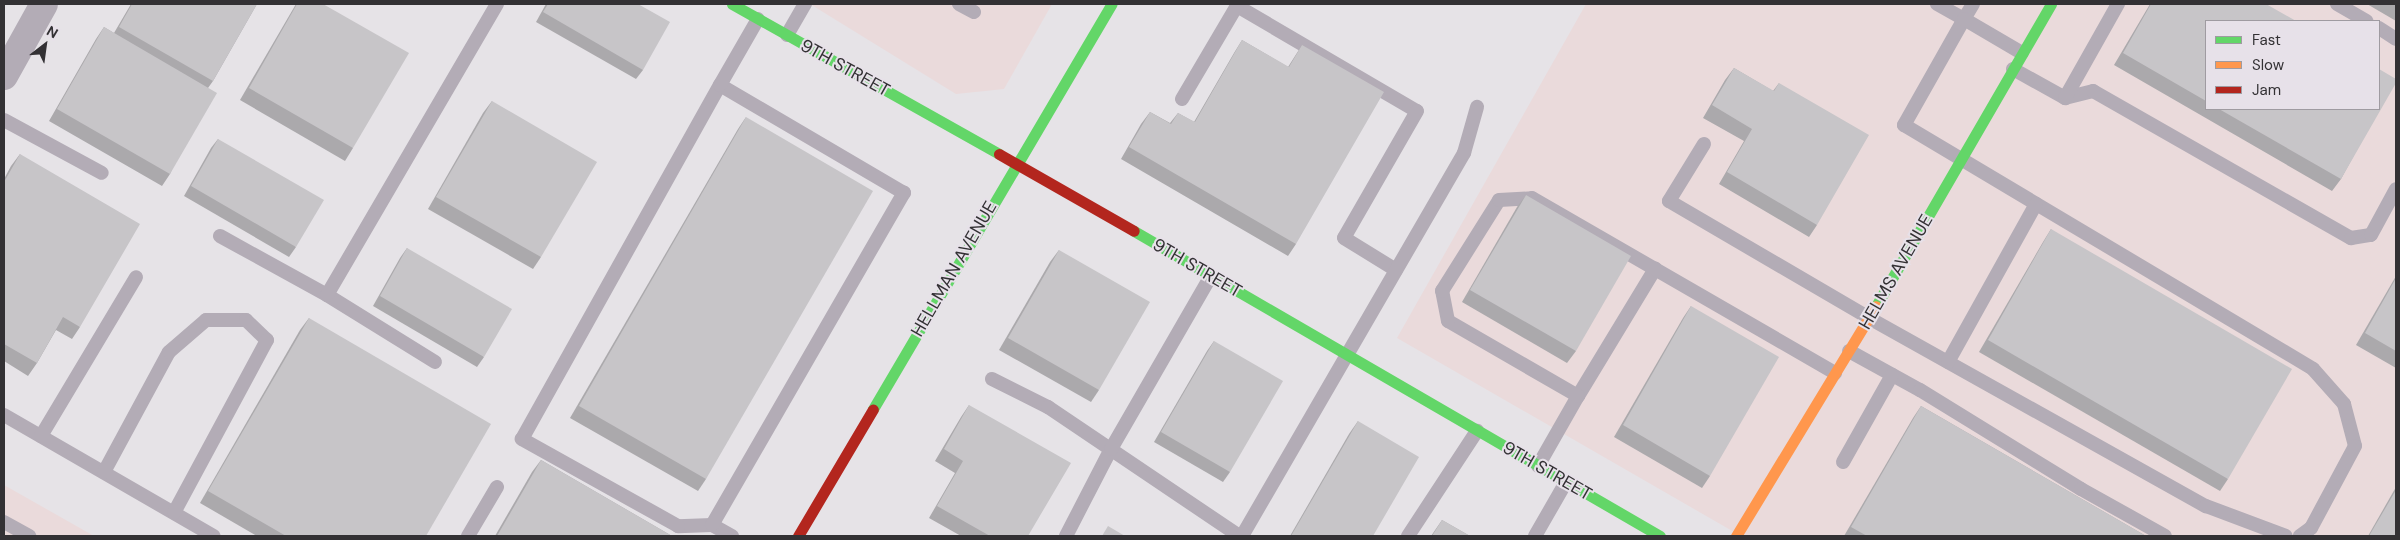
<!DOCTYPE html>
<html>
<head>
<meta charset="utf-8">
<style>
	body { margin:0 }
	#map { position:relative; width:2400px; height:540px; overflow:hidden; background:#e6e3e7; font-family:"DM Sans",sans-serif }
	div>[style] { position:absolute }
	[style*='--x'] { left:calc(var(--x)*1px); top:calc(var(--y)*1px); width:calc(var(--w)*1px); rotate:calc(var(--a)*1deg) }
	.commercial>* { inset:0; background:#eadadb }
	.lane>* { height:14px; margin:-7px; padding:0 7px; transform-origin:7px; border-radius:7px; background:#b3acb6 }
	.street>* { height:28px; margin:-14px; padding:0 14px; transform-origin:14px; border-radius:14px; background:#b3acb6 }
	.fast>* { height:11px; margin:-5.5px; padding:0 5.5px; transform-origin:5.5px; border-radius:5.5px; background:#63d668 }
	.slow>* { height:11px; margin:-5.5px; padding:0 5.5px; transform-origin:5.5px; border-radius:5.5px; background:#ff974d }
	.jam>* { height:11px; margin:-5.5px; padding:0 5.5px; transform-origin:5.5px; border-radius:5.5px; background:#b3261e }
	.wall>* { inset:0; background:#aba9ac }
	.building>* { inset:0; background:#c7c5c8 }
	span { translate:-50% -50%; white-space:nowrap; text-align:center; line-height:1.15; -webkit-text-stroke:4px #e7e1e9; paint-order:stroke }
	.street-label { font-size:18px; color:#333134 }
	.frame { position:absolute; inset:0; border:5px solid #333134; pointer-events:none }
	.legend { position:absolute; left:2205px; top:20px; width:175px; height:90px; box-sizing:border-box; background:#e7e1e9; border:1px solid #9f9ba1; margin:0; padding:6px 9px; list-style:none; font-size:15px; color:#333134 }
	.legend li { display:flex; align-items:center; gap:10px; height:25px }
	.legend b { width:25px; border:1px solid #9f9ba1 }
	.north { position:absolute; left:20px; top:20px; width:50px; height:50px; -webkit-text-stroke:4px #e7e1e9; paint-order:stroke; rotate:30deg; font-size:14px; font-weight:700; line-height:20px; text-align:center; color:#333134 }
	.north::after { content:''; display:block; margin:auto; width:18px; height:22px; background:#333134; clip-path:polygon(50% 0,100% 100%,50% 72%,0 100%) }
</style>
</head>
<body>
<div id="map">
	<div class="commercial">
		<div style="clip-path:polygon(810px 4px,1052px 4px,1004px 89px,956px 94px)"></div>
		<div style="clip-path:polygon(evenodd,1586px 4px,2396px 4px,2396px 536px,1741px 536px,1397px 338px,1586px 4px,2206px 21px,2379px 21px,2379px 109px,2206px 109px,2206px 21px)"></div>
		<div style="clip-path:polygon(4px 485px,94px 536px,4px 536px)"></div>
	</div>
	<div class="lane">
		<div style="--x:959;--y:4;--w:17;--a:28"></div>
		<div style="--x:1937;--y:4;--w:31;--a:29"></div>
		<div style="--x:1964;--y:19;--w:122;--a:119.5"></div>
		<div style="--x:1904;--y:125;--w:476;--a:30.8"></div>
		<div style="--x:2313;--y:369;--w:47;--a:48.5"></div>
		<div style="--x:2344;--y:404;--w:43;--a:75.3"></div>
		<div style="--x:2355;--y:446;--w:93;--a:118.2"></div>
		<div style="--x:2311;--y:528;--w:14;--a:144"></div>
		<div style="--x:1973;--y:4;--w:17;--a:121"></div>
		<div style="--x:1964;--y:19;--w:67;--a:30.4"></div>
		<div style="--x:2337;--y:4;--w:34;--a:30"></div>
		<div style="--x:1237;--y:6;--w:208;--a:30.3"></div>
		<div style="--x:1417;--y:111;--w:146;--a:119.9"></div>
		<div style="--x:1344;--y:238;--w:61;--a:31.6"></div>
		<div style="--x:2379;--y:28;--w:20;--a:33"></div>
		<div style="--x:787;--y:35;--w:36;--a:-60"></div>
		<div style="--x:2013;--y:69;--w:60;--a:29.1"></div>
		<div style="--x:2065;--y:98;--w:29;--a:-14"></div>
		<div style="--x:2093;--y:91;--w:297;--a:29.7"></div>
		<div style="--x:2351;--y:238;--w:20;--a:-9"></div>
		<div style="--x:2371;--y:235;--w:52;--a:-61.5"></div>
		<div style="--x:2065;--y:98;--w:108;--a:-60.6"></div>
		<div style="--x:1182;--y:99;--w:110;--a:-59.5"></div>
		<div style="--x:4;--y:120;--w:111;--a:28.4"></div>
		<div style="--x:1704;--y:144;--w:67;--a:121.6"></div>
		<div style="--x:1669;--y:201;--w:232;--a:30.3"></div>
		<div style="--x:1869;--y:318;--w:386;--a:29.2"></div>
		<div style="--x:2206;--y:506;--w:85;--a:20.6"></div>
		<div style="--x:220;--y:236;--w:122;--a:28.9"></div>
		<div style="--x:327;--y:295;--w:127;--a:31.8"></div>
		<div style="--x:327;--y:295;--w:337;--a:-59.7"></div>
		<div style="--x:1849;--y:351;--w:81;--a:28.8"></div>
		<div style="--x:1920;--y:390;--w:189;--a:31.6"></div>
		<div style="--x:2081;--y:489;--w:96;--a:29.2"></div>
		<div style="--x:1948;--y:362;--w:181;--a:-60.9"></div>
		<div style="--x:992;--y:379;--w:63;--a:26.6"></div>
		<div style="--x:1048;--y:407;--w:230;--a:34"></div>
		<div style="--x:1578;--y:396;--w:149;--a:-58.8"></div>
		<div style="--x:4;--y:415;--w:242;--a:30"></div>
		<div style="--x:41;--y:436;--w:185;--a:-59.1"></div>
		<div style="--x:1843;--y:462;--w:100;--a:-60.6"></div>
		<div style="--x:1538;--y:466;--w:81;--a:-60.3"></div>
		<div style="--x:1578;--y:396;--w:150;--a:-150"></div>
		<div style="--x:1448;--y:321;--w:31;--a:-101"></div>
		<div style="--x:1442;--y:291;--w:107;--a:-57.9"></div>
		<div style="--x:1499;--y:200;--w:33;--a:-3"></div>
		<div style="--x:1532;--y:198;--w:350;--a:30"></div>
		<div style="--x:104;--y:472;--w:136;--a:-61.6"></div>
		<div style="--x:169;--y:352;--w:49;--a:-40.9"></div>
		<div style="--x:206;--y:320;--w:40;--a:0"></div>
		<div style="--x:246;--y:320;--w:29;--a:44"></div>
		<div style="--x:267;--y:340;--w:196;--a:118.3"></div>
		<div style="--x:4;--y:522;--w:29;--a:29"></div>
		<div style="--x:712;--y:525;--w:34;--a:178"></div>
		<div style="--x:678;--y:526;--w:179;--a:-150.9"></div>
		<div style="--x:522;--y:439;--w:406;--a:-60.8"></div>
		<div style="--x:468;--y:536;--w:57;--a:-59.4"></div>
		<div style="--x:732;--y:536;--w:23;--a:-151"></div>
		<div style="--x:712;--y:525;--w:384;--a:-60"></div>
		<div style="--x:904;--y:193;--w:213;--a:-149.6"></div>
		<div style="--x:720;--y:85;--w:76;--a:-60.1"></div>
		<div style="--x:1066;--y:536;--w:98;--a:-62.7"></div>
		<div style="--x:1111;--y:449;--w:200;--a:-60"></div>
		<div style="--x:1242;--y:536;--w:443;--a:-59.9"></div>
		<div style="--x:1464;--y:153;--w:48;--a:-74.2"></div>
		<div style="--x:1408;--y:536;--w:126;--a:-56.7"></div>
		<div style="--x:1535;--y:536;--w:62;--a:-60.1"></div>
	</div>
	<div class="street">
		<div style="--x:4;--y:76;--w:82;--a:-60.9"></div>
	</div>
	<div class="fast">
		<div style="--x:732;--y:4;--w:306;--a:29.3"></div>
		<div style="--x:1134;--y:231;--w:608;--a:30.11"></div>
		<div style="--x:1876;--y:306;--w:349;--a:-59.9"></div>
		<div style="--x:873;--y:409;--w:470;--a:-59.5"></div>
	</div>
	<div class="slow">
		<div style="--x:1736;--y:536;--w:269;--a:-58.7"></div>
	</div>
	<div class="jam">
		<div style="--x:999;--y:154;--w:155;--a:29.7"></div>
		<div style="--x:798;--y:536;--w:147;--a:-59.4"></div>
	</div>
	<div class="wall">
		<div style="clip-path:polygon(131px 4px,257px 4px,213px 81px,208px 88px,170px 174px,162px 186px,49px 121px,96px 39px,104px 27px,114px 33px)"></div>
		<div style="clip-path:polygon(296px 4px,323px 4px,353px 148px,345px 161px,240px 100px)"></div>
		<div style="clip-path:polygon(546px 4px,638px 4px,643px 70px,636px 79px,536px 22px)"></div>
		<div style="clip-path:polygon(2150px 4px,2266px 4px,2206px 21px,2206px 109px,2379px 109px,2341px 179px,2332px 191px,2114px 65px)"></div>
		<div style="clip-path:polygon(2367px 4px,2396px 4px,2396px 21px)"></div>
		<div style="clip-path:polygon(1242px 40px,1288px 67px,1302px 45px,1296px 244px,1288px 256px,1121px 159px,1141px 124px,1150px 112px,1170px 123px,1178px 113px,1194px 122px,1234px 53px)"></div>
		<div style="clip-path:polygon(1734px 68px,1773px 91px,1779px 83px,1817px 225px,1809px 237px,1719px 184px,1744px 141px,1703px 118px,1725px 80px)"></div>
		<div style="clip-path:polygon(492px 101px,541px 257px,533px 269px,428px 209px,483px 113px)"></div>
		<div style="clip-path:polygon(746px 117px,706px 479px,698px 491px,570px 418px,738px 129px)"></div>
		<div style="clip-path:polygon(218px 139px,296px 247px,289px 257px,184px 196px,211px 148px)"></div>
		<div style="clip-path:polygon(20px 154px,80px 327px,72px 339px,56px 330px,37px 363px,28px 376px,4px 361px,4px 179px,11px 166px)"></div>
		<div style="clip-path:polygon(1526px 195px,1576px 351px,1567px 363px,1462px 302px,1517px 207px)"></div>
		<div style="clip-path:polygon(2051px 229px,2228px 479px,2220px 491px,1979px 352px,2043px 242px)"></div>
		<div style="clip-path:polygon(407px 248px,484px 357px,477px 367px,373px 306px,400px 258px)"></div>
		<div style="clip-path:polygon(1059px 250px,1099px 390px,1091px 402px,999px 350px,1050px 262px)"></div>
		<div style="clip-path:polygon(2396px 276px,2396px 368px,2356px 345px)"></div>
		<div style="clip-path:polygon(1691px 306px,1710px 476px,1702px 488px,1614px 437px,1683px 318px)"></div>
		<div style="clip-path:polygon(309px 318px,426px 536px,257px 536px,200px 503px,300px 330px)"></div>
		<div style="clip-path:polygon(1214px 341px,1230px 472px,1223px 482px,1154px 442px,1207px 351px)"></div>
		<div style="clip-path:polygon(969px 405px,1028px 536px,961px 536px,929px 518px,955px 473px,935px 461px,961px 417px)"></div>
		<div style="clip-path:polygon(1921px 406px,2146px 536px,1844px 536px,1913px 418px)"></div>
		<div style="clip-path:polygon(1358px 421px,1373px 536px,1290px 536px,1349px 434px)"></div>
		<div style="clip-path:polygon(541px 460px,672px 536px,495px 536px,532px 472px)"></div>
		<div style="clip-path:polygon(2396px 487px,2396px 536px,2368px 536px)"></div>
		<div style="clip-path:polygon(1442px 520px,1470px 536px,1431px 536px)"></div>
	</div>
	<div class="building">
		<div style="clip-path:polygon(132px 4px,257px 4px,213px 81px,119px 27px)"></div>
		<div style="clip-path:polygon(297px 4px,323px 4px,409px 53px,353px 148px,249px 88px)"></div>
		<div style="clip-path:polygon(548px 4px,638px 4px,670px 22px,643px 70px,543px 12px)"></div>
		<div style="clip-path:polygon(2151px 4px,2266px 4px,2296px 21px,2206px 21px,2206px 101px,2123px 53px)"></div>
		<div style="clip-path:polygon(104px 27px,217px 93px,170px 174px,57px 109px)"></div>
		<div style="clip-path:polygon(1242px 40px,1289px 67px,1302px 45px,1384px 92px,1296px 244px,1129px 147px,1150px 112px,1171px 124px,1178px 113px,1195px 122px)"></div>
		<div style="clip-path:polygon(1734px 68px,1774px 91px,1779px 83px,1869px 135px,1817px 225px,1727px 172px,1752px 129px,1712px 105px)"></div>
		<div style="clip-path:polygon(2379px 69px,2396px 79px,2396px 83px,2341px 179px,2219px 109px,2379px 109px)"></div>
		<div style="clip-path:polygon(492px 101px,597px 162px,541px 257px,436px 197px)"></div>
		<div style="clip-path:polygon(746px 117px,873px 191px,706px 479px,579px 406px)"></div>
		<div style="clip-path:polygon(218px 139px,324px 200px,296px 247px,191px 186px)"></div>
		<div style="clip-path:polygon(20px 154px,140px 224px,80px 327px,63px 317px,37px 363px,4px 344px,4px 182px)"></div>
		<div style="clip-path:polygon(1526px 195px,1631px 256px,1576px 351px,1470px 290px)"></div>
		<div style="clip-path:polygon(2051px 229px,2292px 369px,2228px 479px,1988px 340px)"></div>
		<div style="clip-path:polygon(407px 248px,512px 309px,484px 357px,380px 296px)"></div>
		<div style="clip-path:polygon(1059px 250px,1150px 302px,1099px 390px,1008px 338px)"></div>
		<div style="clip-path:polygon(2396px 278px,2396px 351px,2365px 333px)"></div>
		<div style="clip-path:polygon(1691px 306px,1779px 357px,1710px 476px,1623px 425px)"></div>
		<div style="clip-path:polygon(309px 318px,491px 424px,426px 536px,286px 536px,208px 491px)"></div>
		<div style="clip-path:polygon(1214px 341px,1283px 381px,1230px 472px,1161px 432px)"></div>
		<div style="clip-path:polygon(969px 405px,1071px 463px,1028px 536px,990px 536px,937px 506px,963px 461px,944px 449px)"></div>
		<div style="clip-path:polygon(1921px 406px,2146px 536px,1867px 536px,1851px 527px)"></div>
		<div style="clip-path:polygon(1358px 421px,1419px 457px,1373px 536px,1291px 536px)"></div>
		<div style="clip-path:polygon(541px 460px,672px 536px,497px 536px)"></div>
		<div style="clip-path:polygon(2396px 490px,2396px 536px,2369px 536px)"></div>
		<div style="clip-path:polygon(1442px 520px,1470px 536px,1432px 536px)"></div>
		<div style="clip-path:polygon(1108px 526px,1125px 536px,1102px 536px)"></div>
	</div>
	<div class="street-label">
		<span style="left:845px;top:68px;rotate:29deg">9TH STREET</span>
		<span style="left:1197px;top:268px;rotate:30deg">9TH STREET</span>
		<span style="left:954px;top:269px;rotate:-60deg">HELLMAN AVENUE</span>
		<span style="left:1896px;top:272px;rotate:-60deg">HELMS AVENUE</span>
		<span style="left:1547px;top:471px;rotate:30deg">9TH STREET</span>
	</div>
	<div class="frame"></div>
	<ul class="legend">
	<li><b style="height:6px;background:#63d668"></b>Fast</li>
	<li><b style="height:6px;background:#ff974d"></b>Slow</li>
	<li><b style="height:6px;background:#b3261e"></b>Jam</li>
	</ul>
	<div class="north">N</div>
</div>
</body>
</html>
